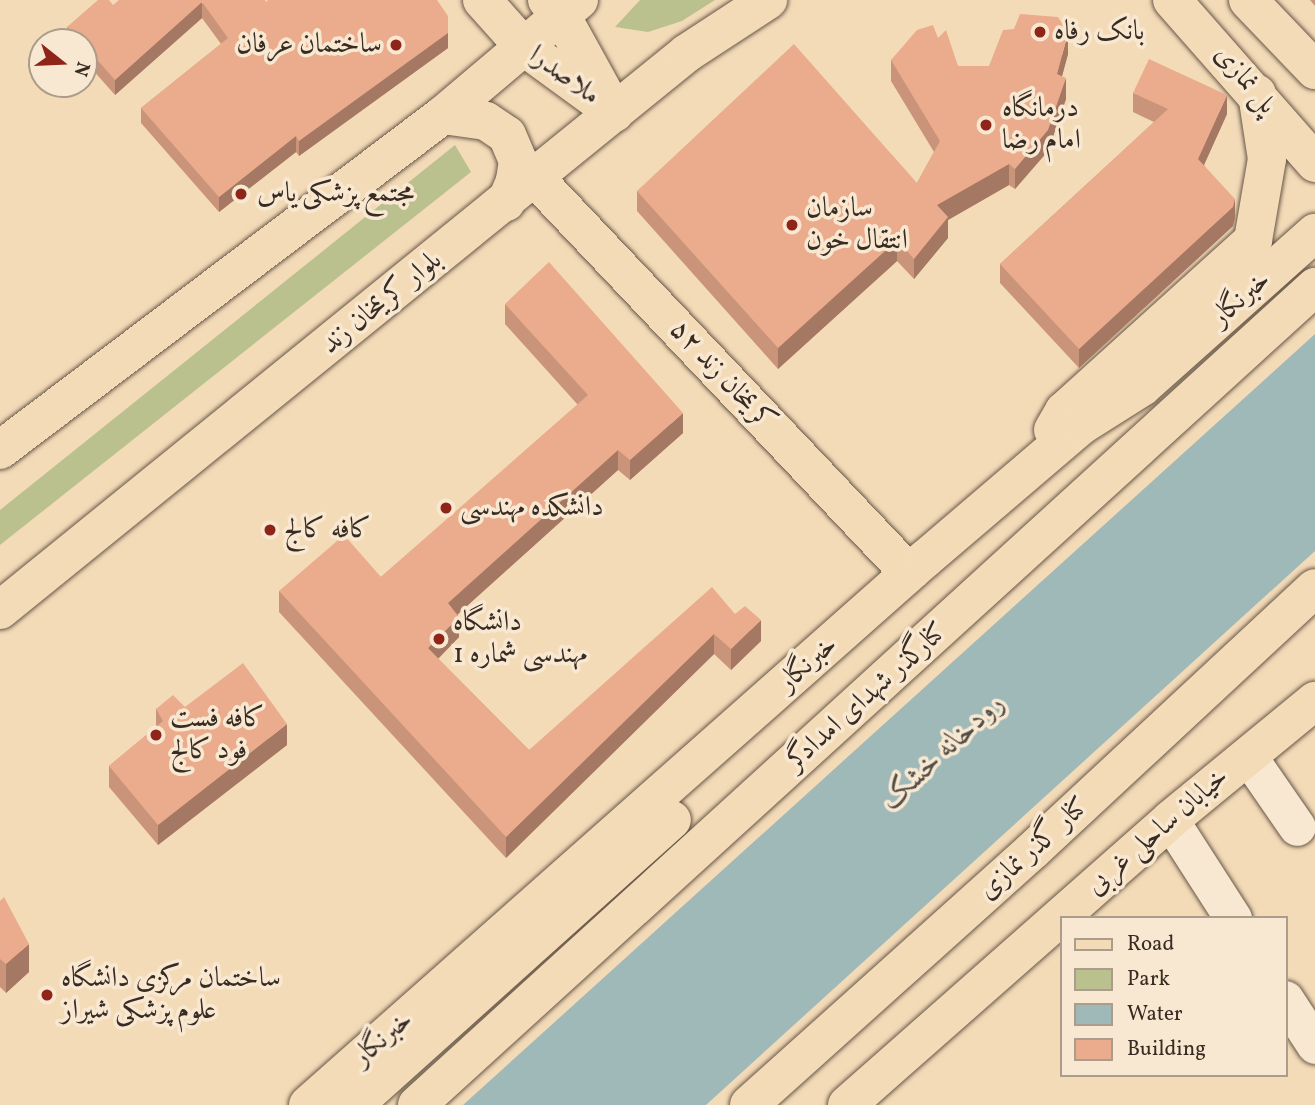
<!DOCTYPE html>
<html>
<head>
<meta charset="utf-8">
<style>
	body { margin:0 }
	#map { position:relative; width:1315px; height:1105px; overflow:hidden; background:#f4dbb8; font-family:Vollkorn,Amiri,serif }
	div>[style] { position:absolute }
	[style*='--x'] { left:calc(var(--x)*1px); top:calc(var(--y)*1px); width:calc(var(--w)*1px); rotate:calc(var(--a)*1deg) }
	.green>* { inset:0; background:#bbc08f }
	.water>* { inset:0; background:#9fb9b9 }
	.roads { filter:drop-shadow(0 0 2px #675748) drop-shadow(0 0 2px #675748) }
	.minor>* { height:37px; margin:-18.5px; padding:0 18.5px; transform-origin:18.5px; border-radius:18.5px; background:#f8e8d1 }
	.major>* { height:38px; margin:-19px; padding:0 19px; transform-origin:19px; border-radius:19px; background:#f4dbb8 }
	.wall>* { inset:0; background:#c99479 }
	.shaded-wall>* { inset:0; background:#a47863 }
	.building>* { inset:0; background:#eaac8d }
	.dots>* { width:19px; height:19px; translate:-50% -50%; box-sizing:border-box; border:4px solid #f8e8d1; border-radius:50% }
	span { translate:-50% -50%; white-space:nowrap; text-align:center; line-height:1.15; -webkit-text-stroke:7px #f8e8d1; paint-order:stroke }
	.poi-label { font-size:28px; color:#382b22 }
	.left { translate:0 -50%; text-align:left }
	.right { translate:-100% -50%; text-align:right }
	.street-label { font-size:28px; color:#382b22 }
	.water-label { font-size:30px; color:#524e48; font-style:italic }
	.legend { position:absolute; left:1060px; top:916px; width:228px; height:161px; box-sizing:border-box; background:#f8e8d1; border:2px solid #ab9c8b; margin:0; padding:9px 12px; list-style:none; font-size:21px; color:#382b22 }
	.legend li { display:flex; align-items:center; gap:14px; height:35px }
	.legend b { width:35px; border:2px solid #ab9c8b }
	.north { position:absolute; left:28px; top:28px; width:70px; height:70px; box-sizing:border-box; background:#f8e8d1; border:2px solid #ab9c8b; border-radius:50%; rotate:108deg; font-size:19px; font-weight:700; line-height:28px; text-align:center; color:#382b22 }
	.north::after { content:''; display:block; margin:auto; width:24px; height:32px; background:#8f2418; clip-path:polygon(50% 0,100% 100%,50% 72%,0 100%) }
</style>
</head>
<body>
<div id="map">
	<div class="green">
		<div style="clip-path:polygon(640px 0,715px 0,682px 21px,648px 32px,615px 27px)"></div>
		<div style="clip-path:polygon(455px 145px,471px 172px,0 545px,0 510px)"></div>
	</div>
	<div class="water">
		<div style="clip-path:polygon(1315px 334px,1315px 551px,706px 1105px,463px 1105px)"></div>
	</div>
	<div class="roads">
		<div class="minor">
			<div style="--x:1248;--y:756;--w:86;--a:55.4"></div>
			<div style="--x:1170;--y:820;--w:117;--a:57.3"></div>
			<div style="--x:1285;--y:999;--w:55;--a:56.9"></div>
		</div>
		<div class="major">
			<div style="--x:482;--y:0;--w:63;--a:48.2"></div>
			<div style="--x:524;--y:47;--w:112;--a:36"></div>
			<div style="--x:547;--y:0;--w:23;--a:49"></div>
			<div style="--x:562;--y:17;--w:97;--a:61.1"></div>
			<div style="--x:1172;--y:0;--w:217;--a:48.7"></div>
			<div style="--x:1248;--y:0;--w:97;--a:46.3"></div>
			<div style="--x:443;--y:115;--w:43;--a:7.9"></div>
			<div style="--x:486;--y:121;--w:25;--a:34"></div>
			<div style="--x:507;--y:135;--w:28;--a:67"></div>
			<div style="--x:518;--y:161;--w:20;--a:99"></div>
			<div style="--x:515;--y:181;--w:23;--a:113"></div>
			<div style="--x:535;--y:178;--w:544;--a:46.56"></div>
			<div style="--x:1053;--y:430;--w:22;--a:-60"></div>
			<div style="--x:1064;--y:411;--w:255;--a:-42.1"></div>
			<div style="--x:1253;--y:240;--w:82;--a:-80.2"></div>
			<div style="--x:1267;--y:159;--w:66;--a:-98.7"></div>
			<div style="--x:0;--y:450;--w:555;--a:-37.1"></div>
			<div style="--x:443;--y:115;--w:178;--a:-40.2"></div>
			<div style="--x:0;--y:610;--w:884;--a:-39.03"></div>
			<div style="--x:687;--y:53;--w:97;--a:-33.2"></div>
			<div style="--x:308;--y:1105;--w:824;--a:-41.51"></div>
			<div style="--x:925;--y:559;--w:206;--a:-40.5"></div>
			<div style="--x:1082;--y:425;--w:71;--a:-32.3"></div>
			<div style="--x:1142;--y:387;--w:232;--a:-41.7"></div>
			<div style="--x:354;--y:1105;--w:427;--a:-41.9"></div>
			<div style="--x:417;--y:1105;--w:1215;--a:-42.33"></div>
			<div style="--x:749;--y:1105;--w:380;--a:-41.9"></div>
			<div style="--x:1032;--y:851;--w:386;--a:-42.9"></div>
			<div style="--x:847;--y:1105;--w:431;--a:-41.4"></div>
			<div style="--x:1170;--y:820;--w:188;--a:-39.4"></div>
		</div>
	</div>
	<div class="wall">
		<div style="clip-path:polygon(1310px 0,1315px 0,1315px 6px)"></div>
		<div style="clip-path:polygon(266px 2px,448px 48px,299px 156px,296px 152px,219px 212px,141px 123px,141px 108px,221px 44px,202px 18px,115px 95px,84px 60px,84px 42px,67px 42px,67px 27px,113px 5px)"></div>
		<div style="clip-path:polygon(938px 38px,958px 66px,989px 66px,1068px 54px,1062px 76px,1066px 99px,1048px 151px,1015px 189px,1009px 185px,948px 220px,948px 238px,914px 279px,897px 261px,778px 369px,637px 211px,637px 191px,917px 183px,934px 152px,891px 81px,891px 60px)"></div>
		<div style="clip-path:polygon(1133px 93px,1227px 114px,1204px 165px,1235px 218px,1233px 226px,1079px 368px,1000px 283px,1000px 264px,1154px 122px,1133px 112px)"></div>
		<div style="clip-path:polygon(505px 304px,683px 433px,630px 480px,618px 470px,458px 614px,459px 637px,438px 659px,529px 750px,735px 614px,761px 641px,731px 670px,714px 654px,506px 858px,279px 612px,279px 591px,381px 577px,578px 405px,505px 324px)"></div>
		<div style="clip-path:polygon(185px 707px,287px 745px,158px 845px,109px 787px,109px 766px,156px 727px,156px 709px)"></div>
		<div style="clip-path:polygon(0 901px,29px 972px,6px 993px,0 987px)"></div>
	</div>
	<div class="shaded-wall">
		<div style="clip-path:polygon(202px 2px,202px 18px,115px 95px,115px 80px)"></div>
		<div style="clip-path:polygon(448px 16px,448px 48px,299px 156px,299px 141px)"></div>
		<div style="clip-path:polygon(1068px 33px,1068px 54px,1057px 95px,1057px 74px)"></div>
		<div style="clip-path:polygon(1066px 78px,1066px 99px,1048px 151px,1015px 189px,1015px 169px)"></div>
		<div style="clip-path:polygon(1227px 95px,1227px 114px,1198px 178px,1198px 159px)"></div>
		<div style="clip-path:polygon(296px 136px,296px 152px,219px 212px,219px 197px)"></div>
		<div style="clip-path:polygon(1009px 164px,1009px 185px,948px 220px,948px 238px,914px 279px,914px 259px,937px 205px)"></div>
		<div style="clip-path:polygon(1235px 199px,1235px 218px,1233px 226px,1079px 368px,1079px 349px)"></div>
		<div style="clip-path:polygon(897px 240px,897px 261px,778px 369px,778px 348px)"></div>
		<div style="clip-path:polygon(683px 413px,683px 433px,630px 480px,630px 460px)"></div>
		<div style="clip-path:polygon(618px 450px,618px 470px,448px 623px,448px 603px)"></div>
		<div style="clip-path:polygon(459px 617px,459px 637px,428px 669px,428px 648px)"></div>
		<div style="clip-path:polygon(761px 620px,761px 641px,731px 670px,731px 649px)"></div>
		<div style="clip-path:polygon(714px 634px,714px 654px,506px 858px,506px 837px)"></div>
		<div style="clip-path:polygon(287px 724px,287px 745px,158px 845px,158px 825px)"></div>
		<div style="clip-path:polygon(29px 944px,29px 972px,6px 993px,6px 964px)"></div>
	</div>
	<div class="building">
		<div style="clip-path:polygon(98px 0,109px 0,113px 5px,119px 0,265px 0,266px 2px,268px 0,437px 0,448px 16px,448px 33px,299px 141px,296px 136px,219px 197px,141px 108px,228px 38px,202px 2px,115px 80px,84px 45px,84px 42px,81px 42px,67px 27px)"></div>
		<div style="clip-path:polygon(1020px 14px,1058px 17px,1068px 33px,1057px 74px,1066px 78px,1048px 130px,1015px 169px,1009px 164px,937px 205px,948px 217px,914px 259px,897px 240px,778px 348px,637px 191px,794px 44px,917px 183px,940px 141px,891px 60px,917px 30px,933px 25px,938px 38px,946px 30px,958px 66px,989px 66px,1003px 30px,1014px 29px)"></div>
		<div style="clip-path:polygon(1149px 59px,1227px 95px,1198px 159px,1235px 199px,1233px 207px,1079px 349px,1000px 264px,1168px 109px,1133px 93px)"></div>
		<div style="clip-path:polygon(549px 262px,683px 413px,630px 460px,618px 450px,448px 603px,459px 617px,428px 648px,529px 750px,712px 587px,735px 614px,745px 606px,761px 620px,731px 649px,714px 634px,506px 837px,279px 591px,344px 535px,381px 577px,588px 395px,505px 304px)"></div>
		<div style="clip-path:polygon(243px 663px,287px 724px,158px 825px,109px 766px,163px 721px,156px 709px,173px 695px,185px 707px)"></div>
		<div style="clip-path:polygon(4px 897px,29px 944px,6px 964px,0 959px,0 901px)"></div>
	</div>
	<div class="dots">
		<div style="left:1040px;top:32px;background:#8f2418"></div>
		<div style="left:396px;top:45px;background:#8f2418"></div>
		<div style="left:986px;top:125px;background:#8f2418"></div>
		<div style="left:241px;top:194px;background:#8f2418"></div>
		<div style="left:792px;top:225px;background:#8f2418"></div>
		<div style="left:446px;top:508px;background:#8f2418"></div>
		<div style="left:270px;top:530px;background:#8f2418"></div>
		<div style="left:439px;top:639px;background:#8f2418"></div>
		<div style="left:156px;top:735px;background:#8f2418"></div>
		<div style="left:47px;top:995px;background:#8f2418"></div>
	</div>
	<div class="poi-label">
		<span class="left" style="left:1054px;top:32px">بانک رفاه</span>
		<span class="right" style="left:382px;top:45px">ساختمان عرفان</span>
		<span class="left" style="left:1002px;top:125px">درمانگاه<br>امام رضا</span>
		<span class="left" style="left:257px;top:194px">مجتمع پزشکی یاس</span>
		<span class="left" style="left:806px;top:225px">سازمان<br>انتقال خون</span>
		<span class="left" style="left:460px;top:508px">دانشکده مهندسی</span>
		<span class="left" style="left:284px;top:530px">کافه کالج</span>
		<span class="left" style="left:453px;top:639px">دانشگاه<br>مهندسی شماره 1</span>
		<span class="left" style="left:170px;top:735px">کافه فست<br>فود کالج</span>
		<span class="left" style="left:61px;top:995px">ساختمان مرکزی دانشگاه<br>علوم پزشکی شیراز</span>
	</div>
	<div class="street-label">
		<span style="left:564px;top:76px;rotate:36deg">ملاصدرا</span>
		<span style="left:1245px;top:80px;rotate:50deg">پل نمازی</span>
		<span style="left:1241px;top:299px;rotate:-42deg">خبرنگار</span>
		<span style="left:382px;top:303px;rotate:-39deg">بلوار کریمخان زند</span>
		<span style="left:722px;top:376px;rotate:47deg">کریمخان زند ۵۲</span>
		<span style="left:808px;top:664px;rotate:-42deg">خبرنگار</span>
		<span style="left:867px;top:697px;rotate:-42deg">کنارگذر شهدای امدادگر</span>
		<span style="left:1158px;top:832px;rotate:-41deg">خیابان ساحلی غربی</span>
		<span style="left:1034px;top:849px;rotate:-42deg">کنار گذر نمازی</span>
		<span style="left:383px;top:1039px;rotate:-41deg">خبرنگار</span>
	</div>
	<div class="water-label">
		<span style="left:943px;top:752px;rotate:-43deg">رودخانه خشک</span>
	</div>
	<ul class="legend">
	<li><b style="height:9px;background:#f4dbb8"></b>Road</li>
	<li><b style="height:19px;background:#bbc08f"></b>Park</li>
	<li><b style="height:19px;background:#9fb9b9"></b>Water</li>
	<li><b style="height:19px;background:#eaac8d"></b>Building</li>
	</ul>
	<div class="north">N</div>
</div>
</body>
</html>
